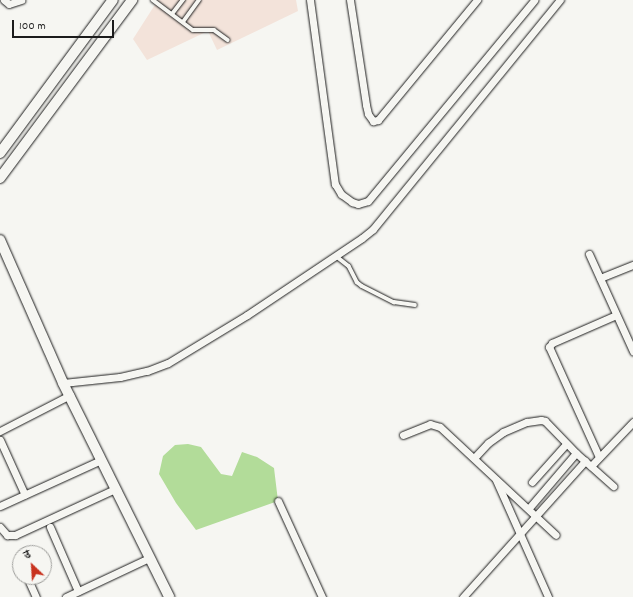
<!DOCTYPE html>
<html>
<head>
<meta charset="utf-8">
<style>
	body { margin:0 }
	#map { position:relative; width:633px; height:597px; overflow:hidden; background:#f6f6f2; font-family:Dekko,"Playpen Sans Deva",sans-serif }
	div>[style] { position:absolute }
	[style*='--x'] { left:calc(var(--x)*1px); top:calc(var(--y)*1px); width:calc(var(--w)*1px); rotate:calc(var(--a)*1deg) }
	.built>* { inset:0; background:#f3e3da }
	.green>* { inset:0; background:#b2dc99 }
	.roads { filter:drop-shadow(0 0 1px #1c1c1c) drop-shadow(0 0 1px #1c1c1c) }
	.lane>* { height:3.5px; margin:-1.75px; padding:0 1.75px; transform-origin:1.75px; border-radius:1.75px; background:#f6f6f2 }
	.street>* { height:7px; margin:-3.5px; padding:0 3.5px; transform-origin:3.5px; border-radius:3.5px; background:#f6f6f2 }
	.secondary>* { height:10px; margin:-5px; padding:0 5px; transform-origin:5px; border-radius:5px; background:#f6f6f2 }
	span { translate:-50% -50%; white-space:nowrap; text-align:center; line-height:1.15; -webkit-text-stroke:3px #f6f6f2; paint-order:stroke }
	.north { position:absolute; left:12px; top:545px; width:40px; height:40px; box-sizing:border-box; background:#f6f6f2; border:1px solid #9f9f9c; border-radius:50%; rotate:335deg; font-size:11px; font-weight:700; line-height:16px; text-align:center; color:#1c1c1c }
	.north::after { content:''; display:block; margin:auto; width:14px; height:18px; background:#c8321e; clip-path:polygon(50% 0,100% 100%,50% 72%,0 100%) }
	.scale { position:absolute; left:12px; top:20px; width:102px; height:18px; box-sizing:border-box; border:2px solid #1c1c1c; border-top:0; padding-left:5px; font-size:12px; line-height:14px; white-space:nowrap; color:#1c1c1c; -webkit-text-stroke:3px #f6f6f2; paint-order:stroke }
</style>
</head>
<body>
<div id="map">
	<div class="built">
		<div style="clip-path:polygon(158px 0,296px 0,298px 11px,217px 50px,208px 31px,147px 60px,133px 39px)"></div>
	</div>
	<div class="green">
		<div style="clip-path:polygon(188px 444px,201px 447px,221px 474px,232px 476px,242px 452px,257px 457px,274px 468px,278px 501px,196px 530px,176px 503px,159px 474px,163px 456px,175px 445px)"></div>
	</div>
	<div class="roads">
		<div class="lane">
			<div style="--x:153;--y:0;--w:50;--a:36.9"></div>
			<div style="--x:193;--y:30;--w:21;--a:0"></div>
			<div style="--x:214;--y:30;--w:17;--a:36"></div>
			<div style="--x:172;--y:14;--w:18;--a:-52"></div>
			<div style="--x:183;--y:22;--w:27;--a:-54"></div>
			<div style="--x:336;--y:256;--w:16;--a:38"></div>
			<div style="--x:349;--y:266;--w:18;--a:63"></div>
			<div style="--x:357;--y:282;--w:6;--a:39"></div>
			<div style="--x:362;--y:286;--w:36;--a:27"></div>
			<div style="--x:394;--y:302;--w:21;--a:8"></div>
		</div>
		<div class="street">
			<div style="--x:4;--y:0;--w:6;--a:39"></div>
			<div style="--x:9;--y:4;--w:13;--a:-18"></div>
			<div style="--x:310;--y:0;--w:186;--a:82.3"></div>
			<div style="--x:335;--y:184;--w:12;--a:59"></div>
			<div style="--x:341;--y:194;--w:14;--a:36"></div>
			<div style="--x:352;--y:202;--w:6;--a:18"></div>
			<div style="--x:358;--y:204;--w:10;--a:-17"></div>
			<div style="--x:368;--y:201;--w:261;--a:-50.4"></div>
			<div style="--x:350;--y:0;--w:106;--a:81.3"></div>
			<div style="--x:366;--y:105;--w:9;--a:77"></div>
			<div style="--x:368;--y:114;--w:9;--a:54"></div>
			<div style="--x:373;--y:121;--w:5;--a:-11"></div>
			<div style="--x:378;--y:120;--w:156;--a:-50.5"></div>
			<div style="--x:589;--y:254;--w:107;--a:65.6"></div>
			<div style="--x:600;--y:278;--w:35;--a:-22"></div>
			<div style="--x:63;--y:383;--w:57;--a:-6"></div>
			<div style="--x:120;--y:377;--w:28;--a:-13"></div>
			<div style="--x:147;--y:371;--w:22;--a:-21"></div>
			<div style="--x:168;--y:363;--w:92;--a:-31.3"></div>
			<div style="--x:247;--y:315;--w:138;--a:-33.8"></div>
			<div style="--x:362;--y:238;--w:14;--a:-39"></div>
			<div style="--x:373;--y:229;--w:296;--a:-50.8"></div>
			<div style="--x:0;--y:431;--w:79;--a:-27.2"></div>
			<div style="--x:403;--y:435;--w:29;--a:-22"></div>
			<div style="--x:430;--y:424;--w:10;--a:17"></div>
			<div style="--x:440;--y:427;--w:158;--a:43"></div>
			<div style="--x:0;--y:440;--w:60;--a:65.6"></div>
			<div style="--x:599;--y:457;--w:121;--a:-114.4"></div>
			<div style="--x:549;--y:347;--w:5;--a:-53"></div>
			<div style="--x:552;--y:343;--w:70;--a:-23.6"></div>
			<div style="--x:474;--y:458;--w:21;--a:-47"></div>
			<div style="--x:488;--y:443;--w:19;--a:-36"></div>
			<div style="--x:503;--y:432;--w:26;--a:-23"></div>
			<div style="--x:527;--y:422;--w:14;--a:-8"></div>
			<div style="--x:541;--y:420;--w:4;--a:14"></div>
			<div style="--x:545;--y:421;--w:45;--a:45.9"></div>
			<div style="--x:576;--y:453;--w:50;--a:41.7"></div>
			<div style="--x:591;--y:466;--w:61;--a:-46.3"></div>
			<div style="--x:496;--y:480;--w:128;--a:66"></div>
			<div style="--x:532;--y:482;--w:51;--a:-48.2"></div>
			<div style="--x:278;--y:501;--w:106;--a:65.4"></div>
			<div style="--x:0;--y:506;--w:111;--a:-24.5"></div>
			<div style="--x:529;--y:508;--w:72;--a:-49.5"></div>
			<div style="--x:0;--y:527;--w:11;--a:49"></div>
			<div style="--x:7;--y:535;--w:8;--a:0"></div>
			<div style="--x:15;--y:535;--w:110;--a:-24.7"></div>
			<div style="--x:50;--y:527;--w:70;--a:66.4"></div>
			<div style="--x:27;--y:577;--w:22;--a:66"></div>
			<div style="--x:66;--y:597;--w:92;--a:-25.2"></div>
			<div style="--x:463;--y:597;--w:183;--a:-48.1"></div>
		</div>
		<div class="secondary">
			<div style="--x:0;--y:153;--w:190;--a:-53.6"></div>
			<div style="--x:0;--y:178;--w:222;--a:-53.4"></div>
			<div style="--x:0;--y:240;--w:156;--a:66.2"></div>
			<div style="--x:63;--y:383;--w:239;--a:63.6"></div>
		</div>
	</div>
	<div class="north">उ</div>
	<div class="scale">100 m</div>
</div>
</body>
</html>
